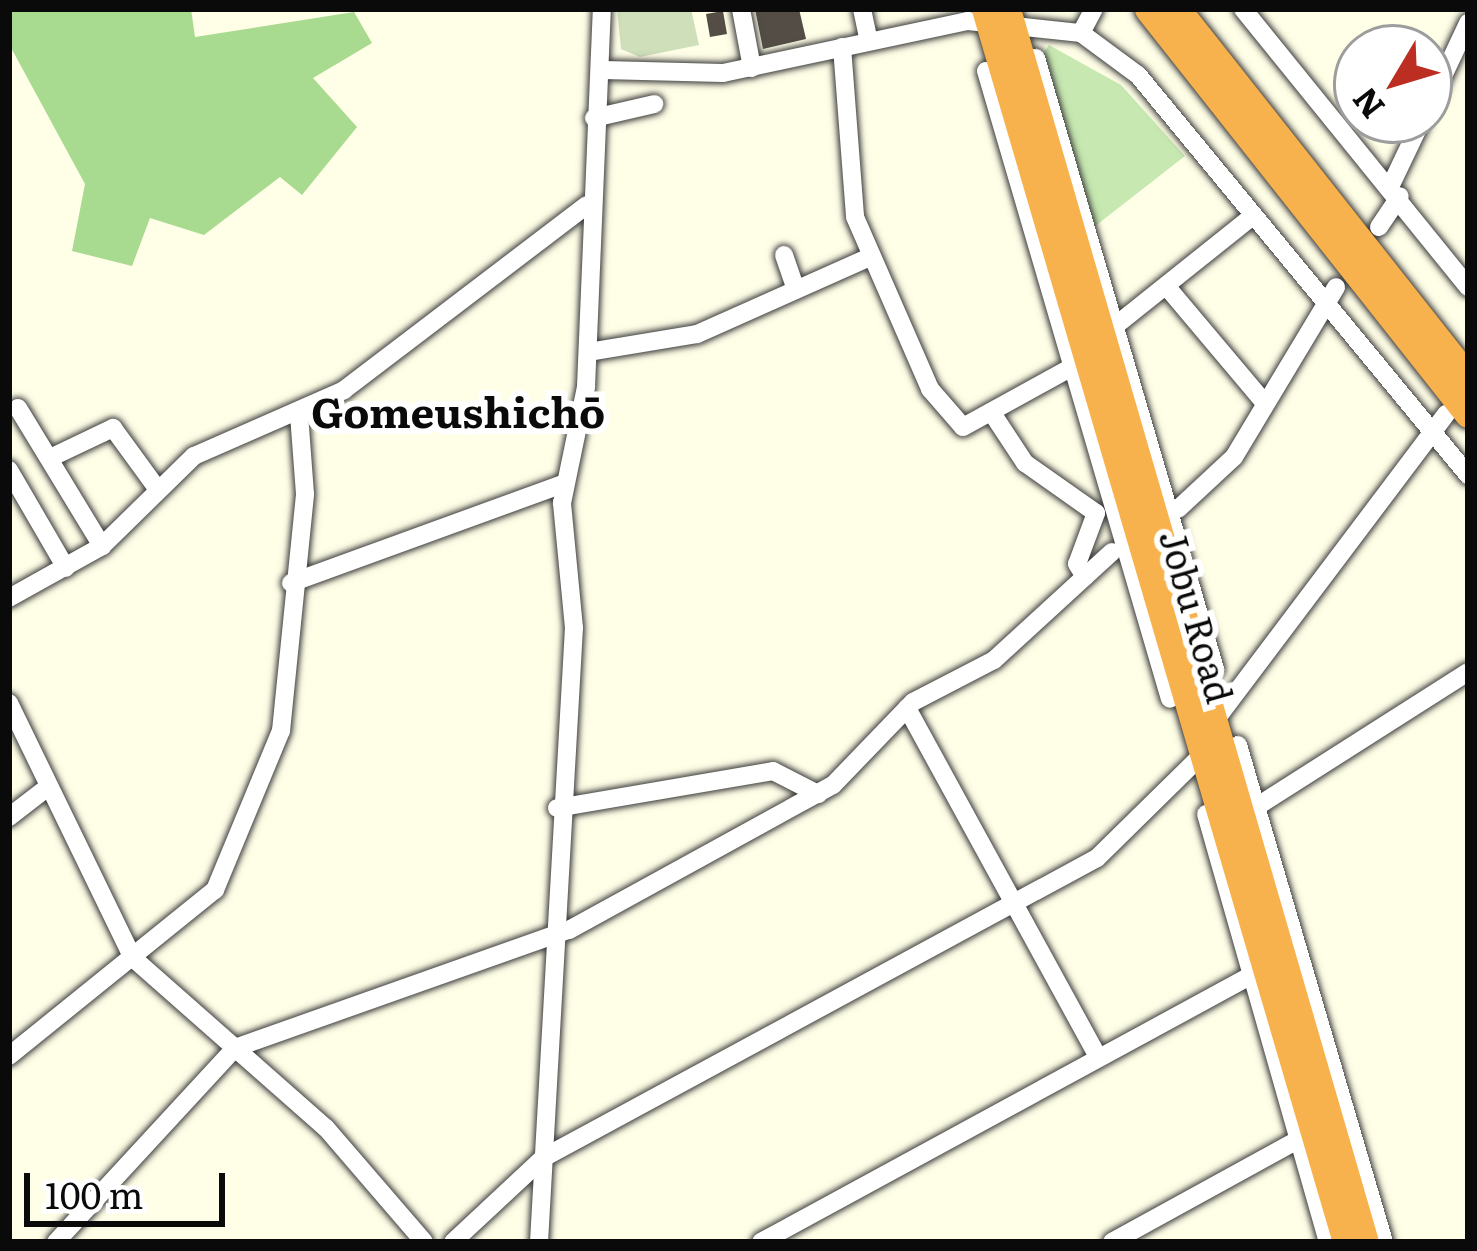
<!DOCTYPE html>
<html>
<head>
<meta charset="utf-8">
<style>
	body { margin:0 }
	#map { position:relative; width:1477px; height:1251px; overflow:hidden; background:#fffee7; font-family:Literata,serif }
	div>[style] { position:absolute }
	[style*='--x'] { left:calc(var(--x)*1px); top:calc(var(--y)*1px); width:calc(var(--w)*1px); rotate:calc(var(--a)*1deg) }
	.green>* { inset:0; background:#c7e9b1 }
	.forest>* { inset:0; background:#a8da90 }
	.cemetery>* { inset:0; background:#cedfba }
	.building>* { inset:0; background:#534d46 }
	.roads { filter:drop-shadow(0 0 3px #3d3d3d) drop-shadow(0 0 3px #3d3d3d) }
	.minor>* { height:18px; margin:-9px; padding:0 9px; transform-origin:9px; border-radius:9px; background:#fff }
	.highway>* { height:27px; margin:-13.5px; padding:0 13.5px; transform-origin:13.5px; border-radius:13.5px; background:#f7b24d }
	span { translate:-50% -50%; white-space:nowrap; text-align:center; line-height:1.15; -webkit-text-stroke:12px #fff; paint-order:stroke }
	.street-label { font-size:36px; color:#0a0a0a }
	.quarter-label { font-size:42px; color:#0a0a0a; font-weight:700 }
	.frame { position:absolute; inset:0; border:12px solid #0a0a0a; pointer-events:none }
	.north { position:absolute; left:1333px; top:24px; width:120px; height:120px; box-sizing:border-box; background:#fff; border:3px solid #9d9d9d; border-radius:50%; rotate:232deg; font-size:33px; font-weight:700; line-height:48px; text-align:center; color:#0a0a0a }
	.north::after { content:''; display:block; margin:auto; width:42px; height:54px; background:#bb2e21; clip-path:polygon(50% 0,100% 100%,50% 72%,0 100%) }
	.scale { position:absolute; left:24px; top:1173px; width:201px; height:54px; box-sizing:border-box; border:6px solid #0a0a0a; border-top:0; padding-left:15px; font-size:36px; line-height:42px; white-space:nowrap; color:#0a0a0a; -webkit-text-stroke:9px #fff; paint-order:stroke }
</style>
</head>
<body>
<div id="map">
	<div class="green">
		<div style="clip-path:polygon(1049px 45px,1121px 85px,1185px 156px,1094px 227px,1041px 56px)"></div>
	</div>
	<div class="forest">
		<div style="clip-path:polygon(9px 9px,191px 9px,195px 37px,354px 12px,372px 43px,313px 78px,357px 127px,302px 195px,280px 177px,204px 235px,150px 218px,132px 266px,72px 251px,85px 184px,9px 44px)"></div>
	</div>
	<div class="cemetery">
		<div style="clip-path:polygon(617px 9px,691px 9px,699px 45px,640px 57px,621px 49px)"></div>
	</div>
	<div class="building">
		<div style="clip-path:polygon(755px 9px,799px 9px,806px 39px,763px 49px)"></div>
		<div style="clip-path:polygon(723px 11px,727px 34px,710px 37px,706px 14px)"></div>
	</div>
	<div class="roads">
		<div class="minor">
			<div style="--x:741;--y:9;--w:60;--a:79.4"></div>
			<div style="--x:862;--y:9;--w:33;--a:78"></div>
			<div style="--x:1243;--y:9;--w:358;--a:51"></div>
			<div style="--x:1081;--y:33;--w:27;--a:-62"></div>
			<div style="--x:842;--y:47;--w:170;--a:85.6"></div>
			<div style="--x:855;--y:217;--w:188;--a:66.4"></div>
			<div style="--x:930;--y:389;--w:50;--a:49"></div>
			<div style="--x:963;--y:427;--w:124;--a:-28.8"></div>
			<div style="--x:1036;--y:58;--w:637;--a:73.67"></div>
			<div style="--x:603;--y:70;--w:120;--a:1.4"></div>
			<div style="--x:723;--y:73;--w:250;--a:-12"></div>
			<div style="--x:968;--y:21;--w:114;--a:6.1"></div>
			<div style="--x:1081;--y:33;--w:71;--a:36.4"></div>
			<div style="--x:1138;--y:75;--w:519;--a:50.48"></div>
			<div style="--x:986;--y:71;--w:654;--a:73.67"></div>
			<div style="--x:1429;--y:106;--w:92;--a:-64.8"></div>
			<div style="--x:594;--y:118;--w:62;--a:-13.1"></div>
			<div style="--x:1390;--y:187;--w:74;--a:-64.5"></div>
			<div style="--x:1379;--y:227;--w:37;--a:-56"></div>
			<div style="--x:784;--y:255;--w:34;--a:71"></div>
			<div style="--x:1167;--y:287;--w:149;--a:49.9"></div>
			<div style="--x:1115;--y:326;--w:171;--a:-38.6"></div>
			<div style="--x:589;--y:352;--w:109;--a:-9.5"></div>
			<div style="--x:697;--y:334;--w:187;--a:-24"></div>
			<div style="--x:18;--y:408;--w:162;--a:58.7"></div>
			<div style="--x:992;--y:413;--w:60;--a:56.6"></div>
			<div style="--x:1025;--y:463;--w:87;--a:35.2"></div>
			<div style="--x:1096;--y:513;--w:54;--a:110.4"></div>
			<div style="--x:1077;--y:564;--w:15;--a:58"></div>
			<div style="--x:50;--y:458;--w:70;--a:-25.5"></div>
			<div style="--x:113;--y:428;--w:73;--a:53.9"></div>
			<div style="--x:9;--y:470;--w:113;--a:59.8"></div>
			<div style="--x:1178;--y:509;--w:76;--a:-42.9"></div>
			<div style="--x:1234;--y:457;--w:198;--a:-59"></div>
			<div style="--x:291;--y:583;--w:289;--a:-20"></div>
			<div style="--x:9;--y:598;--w:107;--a:-29.2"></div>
			<div style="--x:102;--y:546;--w:129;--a:-44.4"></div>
			<div style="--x:194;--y:456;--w:164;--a:-23.7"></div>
			<div style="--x:344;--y:390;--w:305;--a:-37.3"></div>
			<div style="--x:9;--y:703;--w:284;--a:64.1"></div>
			<div style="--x:133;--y:958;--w:257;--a:41.4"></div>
			<div style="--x:326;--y:1128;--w:150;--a:49.3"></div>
			<div style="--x:907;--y:708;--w:398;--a:61.3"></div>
			<div style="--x:1211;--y:726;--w:391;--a:-53"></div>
			<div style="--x:1238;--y:745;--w:518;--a:73.63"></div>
			<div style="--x:1256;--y:807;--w:251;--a:-32.5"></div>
			<div style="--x:557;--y:808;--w:219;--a:-9.7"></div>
			<div style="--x:773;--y:771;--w:51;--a:27.1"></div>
			<div style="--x:1206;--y:814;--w:445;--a:74.1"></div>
			<div style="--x:9;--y:817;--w:49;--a:-37.6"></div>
			<div style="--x:9;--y:1056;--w:265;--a:-38.9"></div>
			<div style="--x:215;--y:890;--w:172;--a:-67.5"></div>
			<div style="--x:281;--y:731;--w:238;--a:-84.2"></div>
			<div style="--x:305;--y:494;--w:79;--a:-94.3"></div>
			<div style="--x:56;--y:1242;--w:264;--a:-47.3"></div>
			<div style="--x:235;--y:1048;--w:354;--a:-19.5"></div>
			<div style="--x:569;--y:930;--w:301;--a:-28.8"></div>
			<div style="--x:833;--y:785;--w:115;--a:-46.1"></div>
			<div style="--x:913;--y:702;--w:91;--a:-27.4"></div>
			<div style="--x:994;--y:660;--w:160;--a:-42.5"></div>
			<div style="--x:453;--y:1242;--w:123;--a:-43"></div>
			<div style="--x:543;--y:1158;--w:630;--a:-28.44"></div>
			<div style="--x:1097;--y:858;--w:150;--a:-44.5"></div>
			<div style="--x:539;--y:1242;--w:615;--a:-86.74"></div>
			<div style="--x:574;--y:628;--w:126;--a:-95.5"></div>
			<div style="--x:562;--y:503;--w:118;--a:-78.3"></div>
			<div style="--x:586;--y:387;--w:378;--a:-87.6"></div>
			<div style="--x:761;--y:1242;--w:559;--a:-28.54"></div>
			<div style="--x:1112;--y:1242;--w:216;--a:-28.8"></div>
		</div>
		<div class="highway">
			<div style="--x:985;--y:9;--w:1285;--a:73.68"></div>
			<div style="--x:1007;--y:9;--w:1284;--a:73.81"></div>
			<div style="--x:1148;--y:9;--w:516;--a:51.69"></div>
			<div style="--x:1177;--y:9;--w:470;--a:51.7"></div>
		</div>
	</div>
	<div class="street-label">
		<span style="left:1198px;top:616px;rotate:74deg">Jobu Road</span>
	</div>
	<div class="quarter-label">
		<span style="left:458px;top:410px">Gomeushichō</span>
	</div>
	<div class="frame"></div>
	<div class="north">N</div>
	<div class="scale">100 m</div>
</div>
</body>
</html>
